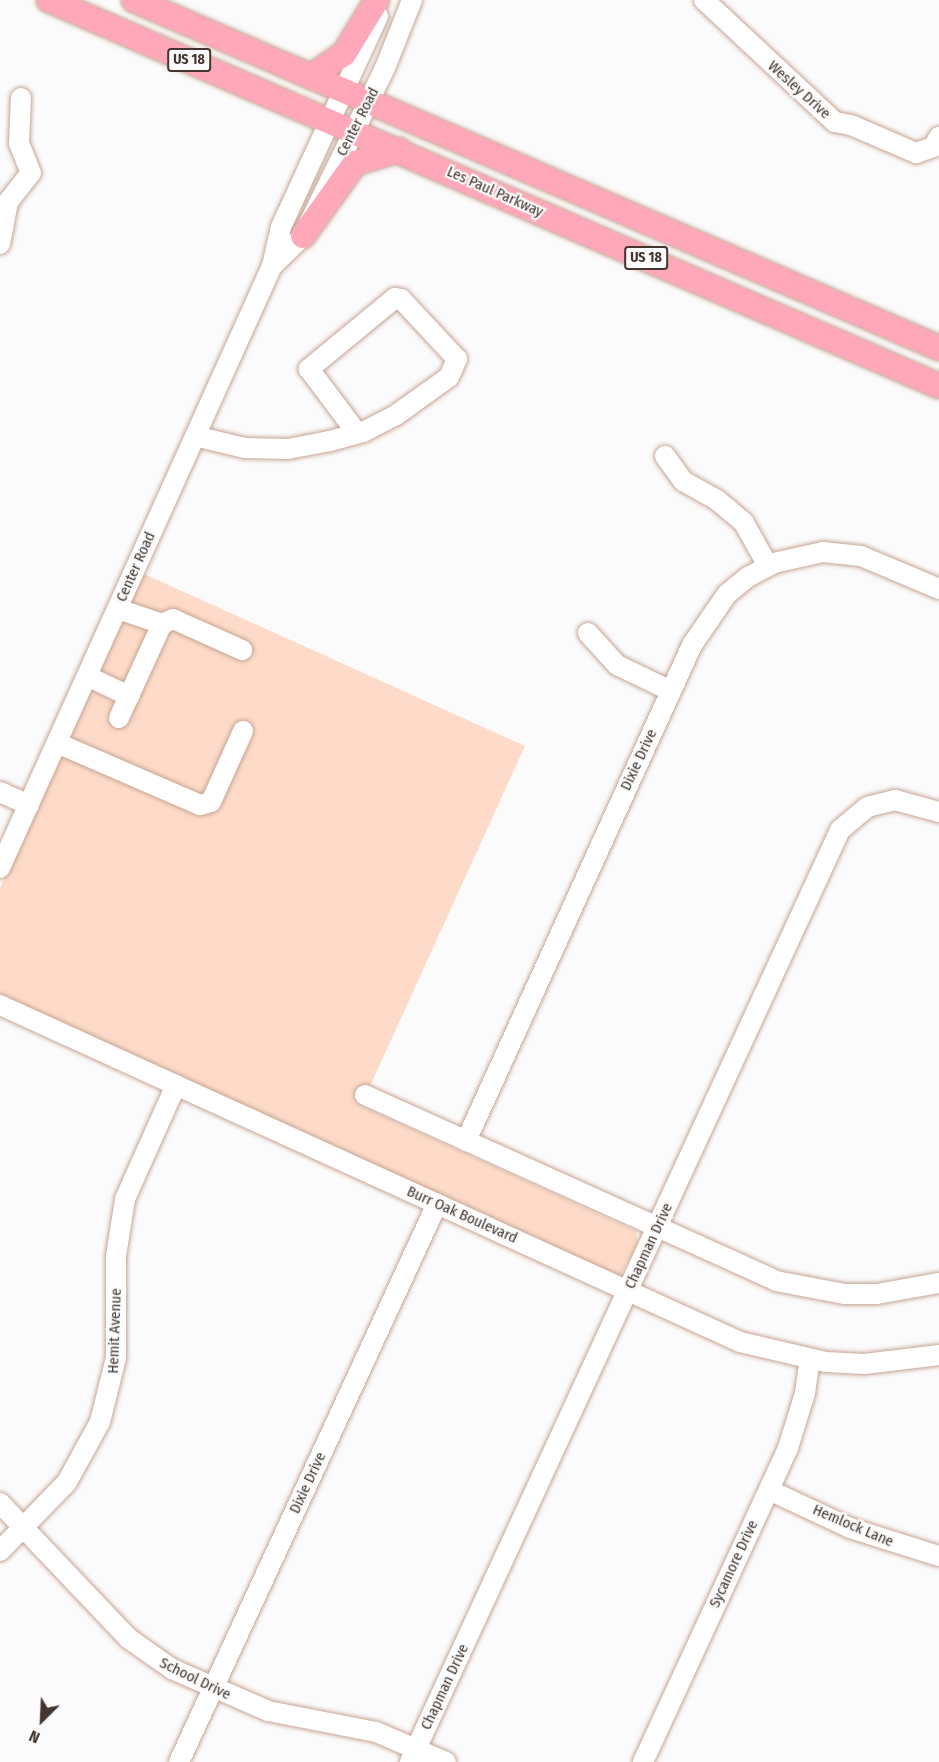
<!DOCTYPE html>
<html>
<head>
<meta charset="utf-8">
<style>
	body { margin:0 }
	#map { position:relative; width:939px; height:1762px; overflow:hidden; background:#fbfbfb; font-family:"Fira Sans Condensed",sans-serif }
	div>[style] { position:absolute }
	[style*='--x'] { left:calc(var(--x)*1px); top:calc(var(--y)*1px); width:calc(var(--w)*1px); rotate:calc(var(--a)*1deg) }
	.green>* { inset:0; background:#fedbc8 }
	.roads { filter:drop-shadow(0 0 2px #c6a593) drop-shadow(0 0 2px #c6a593) }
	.minor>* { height:20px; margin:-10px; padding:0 10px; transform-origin:10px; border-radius:10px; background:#fff }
	.major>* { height:24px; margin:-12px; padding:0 12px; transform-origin:12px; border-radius:12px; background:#fea8b9 }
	span { translate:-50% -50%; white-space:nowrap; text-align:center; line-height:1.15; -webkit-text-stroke:4.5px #fbfbfb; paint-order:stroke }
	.shield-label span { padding:2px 4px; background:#fbfbfb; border:2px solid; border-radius:4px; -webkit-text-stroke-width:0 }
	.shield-label { font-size:14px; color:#44362f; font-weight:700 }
	.street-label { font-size:15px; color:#44362f }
	.north { position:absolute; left:12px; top:1690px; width:60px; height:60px; -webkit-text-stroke:4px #fbfbfb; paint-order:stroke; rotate:204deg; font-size:16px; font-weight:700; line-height:24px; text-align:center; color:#44362f }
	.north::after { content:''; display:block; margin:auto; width:21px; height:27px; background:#44362f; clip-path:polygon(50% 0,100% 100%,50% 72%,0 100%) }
</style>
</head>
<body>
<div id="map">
	<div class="green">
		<div style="clip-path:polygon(142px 573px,525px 746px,361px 1106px,636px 1231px,638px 1244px,620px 1276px,0 997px,0 888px)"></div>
	</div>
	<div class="roads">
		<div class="minor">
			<div style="--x:704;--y:0;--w:179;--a:43"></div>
			<div style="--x:835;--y:122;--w:16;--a:11"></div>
			<div style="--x:851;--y:125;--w:71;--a:23.3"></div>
			<div style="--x:916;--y:153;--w:18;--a:-19"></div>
			<div style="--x:933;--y:147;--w:12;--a:-59"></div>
			<div style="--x:0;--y:244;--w:43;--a:-79.2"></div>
			<div style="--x:8;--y:202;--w:37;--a:-52"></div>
			<div style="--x:31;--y:173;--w:32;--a:-112"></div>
			<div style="--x:19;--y:143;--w:45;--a:-87.5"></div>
			<div style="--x:272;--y:266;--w:43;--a:-44.1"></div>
			<div style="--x:303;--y:236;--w:187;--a:-64"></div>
			<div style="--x:385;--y:68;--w:73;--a:-68.3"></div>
			<div style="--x:195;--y:436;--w:51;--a:13.5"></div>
			<div style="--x:245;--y:448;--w:43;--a:1.3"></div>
			<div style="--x:288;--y:449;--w:43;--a:-10.8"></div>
			<div style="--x:330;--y:441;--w:34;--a:-15"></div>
			<div style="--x:363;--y:432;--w:37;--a:-27"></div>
			<div style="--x:396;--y:415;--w:65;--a:-35.6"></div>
			<div style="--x:449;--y:377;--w:20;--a:-66"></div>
			<div style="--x:457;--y:359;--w:82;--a:-133"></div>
			<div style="--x:401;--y:299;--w:6;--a:-171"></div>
			<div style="--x:395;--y:298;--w:112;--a:140.5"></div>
			<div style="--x:309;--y:369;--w:80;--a:53.1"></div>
			<div style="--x:665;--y:456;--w:31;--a:54"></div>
			<div style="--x:683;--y:481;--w:39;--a:29"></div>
			<div style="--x:717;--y:500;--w:35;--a:40"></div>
			<div style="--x:744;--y:523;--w:49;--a:60.8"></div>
			<div style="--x:118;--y:609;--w:46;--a:18.8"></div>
			<div style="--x:588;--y:633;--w:43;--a:47.8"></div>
			<div style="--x:617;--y:665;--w:60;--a:25.7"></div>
			<div style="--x:87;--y:676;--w:47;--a:25.5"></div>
			<div style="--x:129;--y:696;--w:79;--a:-65.4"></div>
			<div style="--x:162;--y:624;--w:12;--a:-24"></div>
			<div style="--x:173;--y:619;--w:76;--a:24.2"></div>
			<div style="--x:119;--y:718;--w:24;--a:-66"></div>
			<div style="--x:57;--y:743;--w:156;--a:23.4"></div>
			<div style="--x:200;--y:805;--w:11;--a:-15"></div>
			<div style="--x:211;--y:802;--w:78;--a:-65.7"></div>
			<div style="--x:0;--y:792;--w:32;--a:24"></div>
			<div style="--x:0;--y:868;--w:661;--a:-65.69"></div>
			<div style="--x:272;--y:266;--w:40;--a:-77"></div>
			<div style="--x:281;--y:227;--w:232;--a:-65.3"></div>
			<div style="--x:0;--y:1005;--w:813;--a:24.48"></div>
			<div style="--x:740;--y:1342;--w:88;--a:13.1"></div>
			<div style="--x:826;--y:1362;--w:38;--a:3"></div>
			<div style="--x:864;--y:1364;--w:76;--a:-6.8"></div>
			<div style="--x:365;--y:1095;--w:451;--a:24.3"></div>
			<div style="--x:776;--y:1281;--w:69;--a:10.8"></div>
			<div style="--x:844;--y:1294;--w:33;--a:0"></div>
			<div style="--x:877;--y:1294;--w:63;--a:-10.1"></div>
			<div style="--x:466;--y:1141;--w:545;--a:-65.5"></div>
			<div style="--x:692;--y:645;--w:62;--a:-55.5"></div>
			<div style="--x:727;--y:594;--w:27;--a:-39"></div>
			<div style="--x:748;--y:577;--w:30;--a:-28"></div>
			<div style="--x:774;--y:563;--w:50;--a:-12.7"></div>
			<div style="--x:823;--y:552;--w:38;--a:6"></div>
			<div style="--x:861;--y:556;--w:85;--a:22.9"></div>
			<div style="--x:769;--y:1490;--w:89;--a:25.1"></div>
			<div style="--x:850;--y:1528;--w:93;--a:17.5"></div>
			<div style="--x:0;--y:1503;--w:186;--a:46.5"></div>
			<div style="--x:128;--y:1638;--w:54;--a:35.2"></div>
			<div style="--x:172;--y:1669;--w:105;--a:23.6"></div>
			<div style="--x:268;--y:1711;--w:110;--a:11"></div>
			<div style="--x:376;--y:1732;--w:76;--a:23.2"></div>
			<div style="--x:0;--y:1551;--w:96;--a:-45.8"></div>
			<div style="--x:67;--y:1482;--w:68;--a:-61.2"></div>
			<div style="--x:100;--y:1422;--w:66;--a:-76"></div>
			<div style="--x:116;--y:1358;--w:102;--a:-90"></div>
			<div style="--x:116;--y:1256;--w:58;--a:-81"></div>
			<div style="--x:125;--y:1199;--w:125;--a:-65.9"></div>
			<div style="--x:179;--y:1762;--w:615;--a:-65.19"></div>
			<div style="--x:410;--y:1762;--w:1026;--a:-65.23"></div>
			<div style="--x:840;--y:830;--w:35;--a:-40"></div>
			<div style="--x:867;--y:807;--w:29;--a:-14"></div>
			<div style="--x:895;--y:800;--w:46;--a:15.3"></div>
			<div style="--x:643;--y:1762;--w:346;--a:-65.2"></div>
			<div style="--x:788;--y:1448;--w:58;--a:-72.8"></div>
			<div style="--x:805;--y:1393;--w:34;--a:-82"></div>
		</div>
		<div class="major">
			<div style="--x:49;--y:0;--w:970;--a:23.45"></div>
			<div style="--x:134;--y:0;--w:877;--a:23.38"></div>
			<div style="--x:312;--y:76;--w:39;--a:-35"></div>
			<div style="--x:344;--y:54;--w:63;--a:-58.6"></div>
			<div style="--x:303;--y:236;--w:90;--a:-54.5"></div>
			<div style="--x:355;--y:163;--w:46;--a:-16.5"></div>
		</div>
	</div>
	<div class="shield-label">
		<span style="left:189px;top:60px">US 18</span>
		<span style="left:646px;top:258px">US 18</span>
	</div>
	<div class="street-label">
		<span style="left:799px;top:90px;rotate:42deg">Wesley Drive</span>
		<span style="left:358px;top:122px;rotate:-63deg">Center Road</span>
		<span style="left:495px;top:192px;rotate:24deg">Les Paul Parkway</span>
		<span style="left:136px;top:567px;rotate:-66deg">Center Road</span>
		<span style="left:639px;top:760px;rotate:-65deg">Dixie Drive</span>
		<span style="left:462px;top:1215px;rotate:24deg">Burr Oak Boulevard</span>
		<span style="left:649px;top:1246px;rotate:-65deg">Chapman Drive</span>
		<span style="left:115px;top:1331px;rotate:-88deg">Hemit Avenue</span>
		<span style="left:308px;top:1483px;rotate:-65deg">Dixie Drive</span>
		<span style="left:853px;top:1526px;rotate:23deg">Hemlock Lane</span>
		<span style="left:734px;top:1564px;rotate:-65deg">Sycamore Drive</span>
		<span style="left:195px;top:1679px;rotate:26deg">School Drive</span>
		<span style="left:445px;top:1687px;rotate:-65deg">Chapman Drive</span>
	</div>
	<div class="north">N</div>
</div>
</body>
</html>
